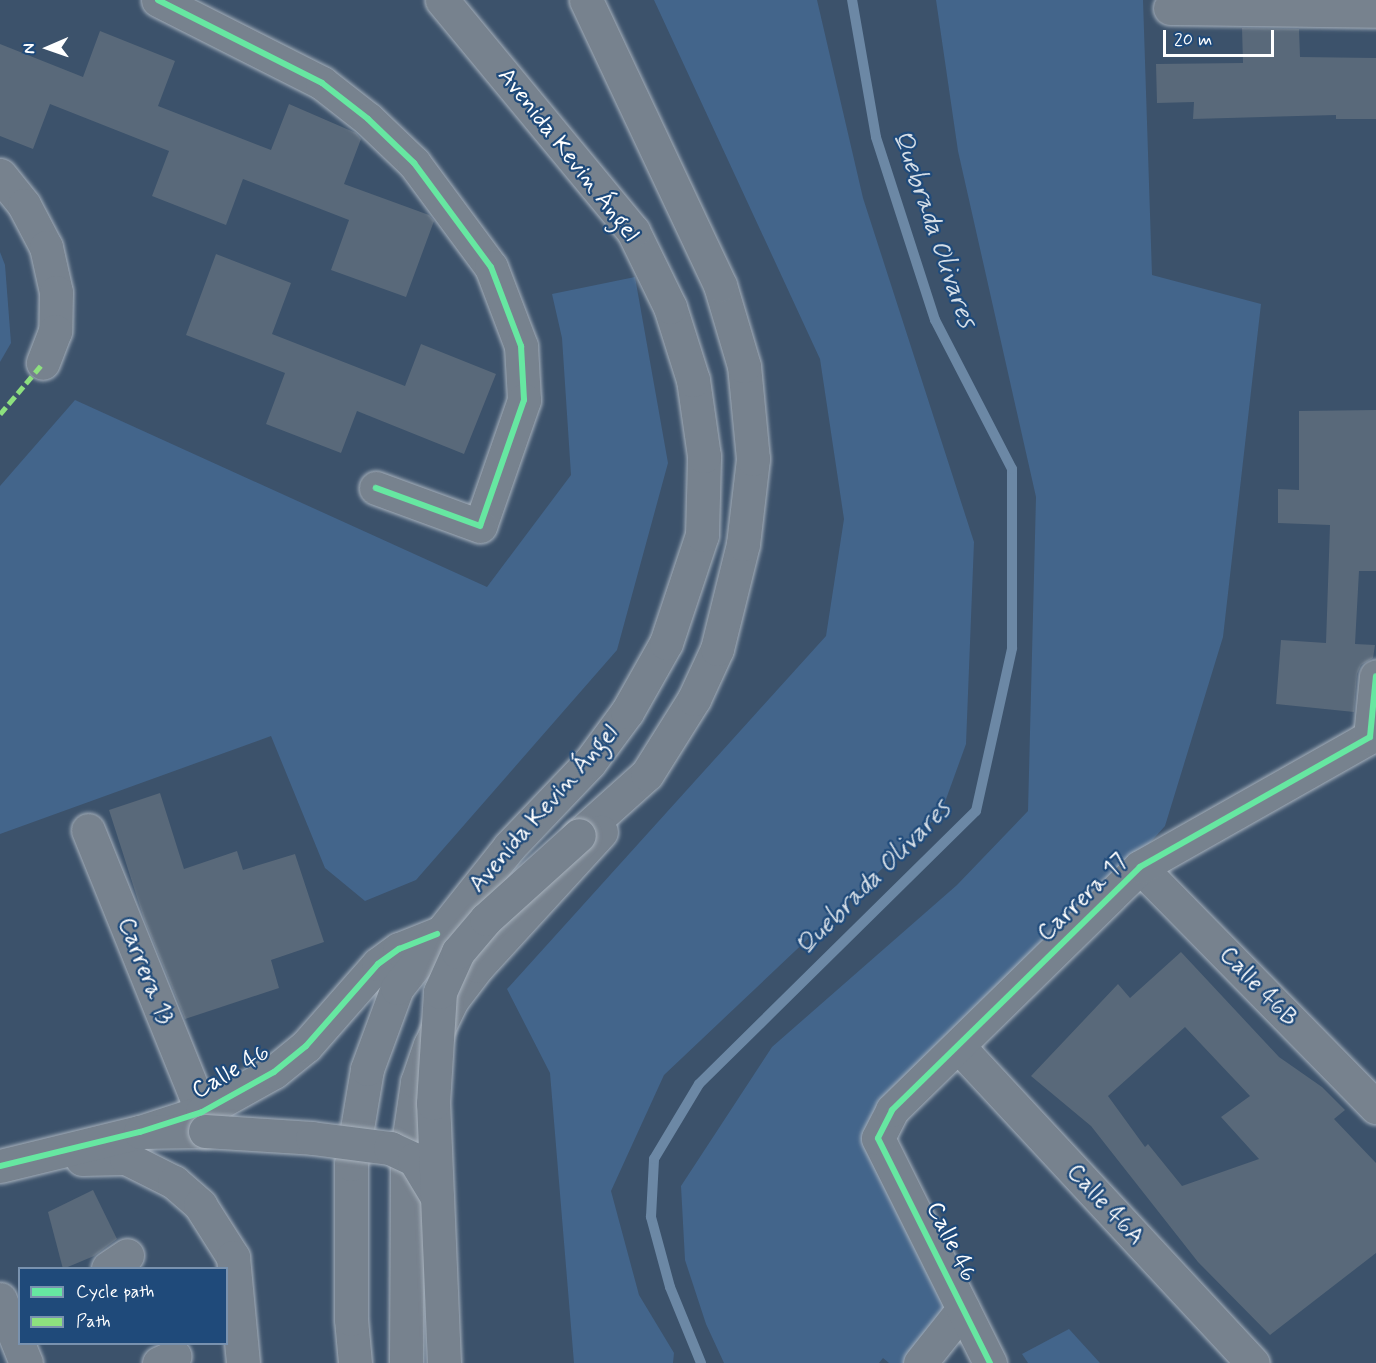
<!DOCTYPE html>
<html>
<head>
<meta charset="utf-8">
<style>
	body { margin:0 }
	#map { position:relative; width:1376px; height:1363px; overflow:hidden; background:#3c526b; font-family:Mynerve,sans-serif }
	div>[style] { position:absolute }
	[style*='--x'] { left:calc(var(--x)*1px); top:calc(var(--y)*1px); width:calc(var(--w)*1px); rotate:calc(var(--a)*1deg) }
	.green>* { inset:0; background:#43658b }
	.stream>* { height:10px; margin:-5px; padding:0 5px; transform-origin:5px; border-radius:5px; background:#6c88a5 }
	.building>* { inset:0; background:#59697a }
	.roads { filter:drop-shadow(0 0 2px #a7b1bc) drop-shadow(0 0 2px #a7b1bc) }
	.minor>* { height:33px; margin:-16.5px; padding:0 16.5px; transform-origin:16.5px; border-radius:16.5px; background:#77828e }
	.tertiary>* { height:33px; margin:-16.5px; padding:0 16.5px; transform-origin:16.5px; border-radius:16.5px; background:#77828e }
	.primary>* { height:33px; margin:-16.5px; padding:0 16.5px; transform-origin:16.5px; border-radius:16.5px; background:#77828e }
	.bridges { filter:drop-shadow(0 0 2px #a7b1bc) drop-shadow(0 0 2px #a7b1bc) }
	.primary-bridge>* { height:33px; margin:-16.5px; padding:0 16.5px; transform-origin:16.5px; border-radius:16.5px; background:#77828e }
	.quiet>* { height:4.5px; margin-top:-2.25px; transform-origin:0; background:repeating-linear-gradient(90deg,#8de07e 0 9px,transparent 0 13.5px) }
	.cycleway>* { height:6px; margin:-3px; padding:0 3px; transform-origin:3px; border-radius:3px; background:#66e7a1 }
	span { translate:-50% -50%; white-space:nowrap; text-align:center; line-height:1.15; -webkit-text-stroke:4.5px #1f4a7a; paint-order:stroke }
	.street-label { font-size:24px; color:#fff }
	.water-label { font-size:26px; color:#d4dde6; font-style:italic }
	.legend { position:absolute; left:18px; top:1267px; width:210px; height:78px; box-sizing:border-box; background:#1f4a7a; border:2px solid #7992af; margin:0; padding:8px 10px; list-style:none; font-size:18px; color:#fff }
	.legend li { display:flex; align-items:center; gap:12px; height:30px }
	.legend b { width:30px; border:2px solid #7992af }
	.north { position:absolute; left:18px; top:18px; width:60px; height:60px; -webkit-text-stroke:4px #1f4a7a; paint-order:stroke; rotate:268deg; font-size:16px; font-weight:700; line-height:24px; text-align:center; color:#fff }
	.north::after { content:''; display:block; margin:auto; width:21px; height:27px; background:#fff; clip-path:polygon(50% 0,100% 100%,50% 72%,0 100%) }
	.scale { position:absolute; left:1163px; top:30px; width:111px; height:27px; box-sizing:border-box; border:3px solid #fff; border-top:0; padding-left:8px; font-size:18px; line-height:21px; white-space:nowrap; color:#fff; -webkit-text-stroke:4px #1f4a7a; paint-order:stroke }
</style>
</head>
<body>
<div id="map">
	<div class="green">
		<div style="clip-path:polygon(654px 0,817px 0,863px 198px,974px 542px,966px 744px,941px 813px,664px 1075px,611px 1191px,639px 1295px,674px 1353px,673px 1363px,574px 1363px,550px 1073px,507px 989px,826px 636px,844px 519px,820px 359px)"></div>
		<div style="clip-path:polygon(936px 0,1143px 0,1152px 275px,1261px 304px,1223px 637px,1165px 826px,1108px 889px,885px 1113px,956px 1320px,924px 1363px,889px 1363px,883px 1358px,879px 1363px,724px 1363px,706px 1324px,685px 1260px,681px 1186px,772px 1047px,957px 885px,1028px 811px,1036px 497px,958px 151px)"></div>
		<div style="clip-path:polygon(0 252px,5px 265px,11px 343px,0 362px)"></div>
		<div style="clip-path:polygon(635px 277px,668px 463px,617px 650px,416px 880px,365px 901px,325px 868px,271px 736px,0 834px,0 486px,75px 400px,487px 587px,571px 475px,562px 338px,552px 294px)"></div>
		<div style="clip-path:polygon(1069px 1329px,1100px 1363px,1028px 1363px,1022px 1354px)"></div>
	</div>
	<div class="stream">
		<div style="--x:701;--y:1363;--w:82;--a:-112.2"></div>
		<div style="--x:670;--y:1287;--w:73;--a:-105.2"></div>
		<div style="--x:651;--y:1217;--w:58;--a:-87"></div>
		<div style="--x:654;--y:1159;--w:87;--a:-59"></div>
		<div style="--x:699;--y:1084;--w:389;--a:-44.6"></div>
		<div style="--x:976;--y:811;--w:167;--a:-77.5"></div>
		<div style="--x:1012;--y:648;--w:179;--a:-90"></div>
		<div style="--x:1012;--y:469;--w:168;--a:-117.3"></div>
		<div style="--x:935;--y:320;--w:192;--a:-107.9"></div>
		<div style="--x:876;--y:137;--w:139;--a:-99.9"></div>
	</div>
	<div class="building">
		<div style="clip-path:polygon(1242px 28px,1299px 29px,1300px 57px,1376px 58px,1376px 119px,1336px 119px,1336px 115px,1193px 119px,1194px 102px,1157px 103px,1156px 64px,1243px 63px)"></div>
		<div style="clip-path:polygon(100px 31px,175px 61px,158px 106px,271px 150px,289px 104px,356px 133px,361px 139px,344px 184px,429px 215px,434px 221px,406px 297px,331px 270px,349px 220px,243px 179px,226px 225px,152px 196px,169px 151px,50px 104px,33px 149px,0 136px,0 44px,83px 77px)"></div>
		<div style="clip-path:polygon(216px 254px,291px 283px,272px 334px,405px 386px,421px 344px,496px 374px,464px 454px,357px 411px,341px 453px,266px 424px,285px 373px,186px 335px)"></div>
		<div style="clip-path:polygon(1376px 410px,1376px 571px,1359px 571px,1355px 644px,1375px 645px,1373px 658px,1361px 665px,1357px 674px,1354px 712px,1276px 704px,1281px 640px,1326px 643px,1330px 525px,1278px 523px,1278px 489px,1299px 490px,1299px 411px)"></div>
		<div style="clip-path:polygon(160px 793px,184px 869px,237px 851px,243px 870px,295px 854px,324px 942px,271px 960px,279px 988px,185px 1019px,144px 919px,109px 810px)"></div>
		<div style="clip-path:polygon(evenodd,1181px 952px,1279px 1057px,1322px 1087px,1345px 1110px,1334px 1119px,1376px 1163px,1376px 1253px,1270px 1335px,1198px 1262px,1091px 1126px,1031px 1076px,1118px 984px,1130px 998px,1181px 952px,1185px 1027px,1250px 1096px,1221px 1117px,1259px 1159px,1182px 1186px,1148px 1144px,1145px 1147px,1108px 1096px,1185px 1027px)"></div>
		<div style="clip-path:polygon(93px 1190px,117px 1239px,94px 1256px,63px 1269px,48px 1212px)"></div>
	</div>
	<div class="roads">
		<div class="minor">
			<div style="--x:158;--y:0;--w:184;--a:26.8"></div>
			<div style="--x:322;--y:83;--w:58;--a:38"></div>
			<div style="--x:368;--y:119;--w:64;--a:43.7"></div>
			<div style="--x:414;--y:163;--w:129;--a:53.5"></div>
			<div style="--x:491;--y:267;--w:85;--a:69.2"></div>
			<div style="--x:521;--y:346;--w:54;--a:86.8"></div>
			<div style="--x:524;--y:400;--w:133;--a:109.2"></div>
			<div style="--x:480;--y:526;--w:111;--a:-159.9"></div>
			<div style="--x:1170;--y:8;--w:206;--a:0.8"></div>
			<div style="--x:0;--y:175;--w:38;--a:51"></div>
			<div style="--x:24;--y:205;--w:47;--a:62.4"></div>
			<div style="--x:46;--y:247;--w:46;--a:77.5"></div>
			<div style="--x:56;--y:292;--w:39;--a:91"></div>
			<div style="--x:55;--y:331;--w:34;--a:111"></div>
			<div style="--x:88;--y:830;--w:304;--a:68"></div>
			<div style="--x:958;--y:1046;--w:433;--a:47.1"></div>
			<div style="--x:108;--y:1268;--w:23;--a:-34"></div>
			<div style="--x:0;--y:1299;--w:69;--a:67.9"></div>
			<div style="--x:159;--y:1363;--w:17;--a:-24"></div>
			<div style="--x:920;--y:1363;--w:69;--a:-51.5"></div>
		</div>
		<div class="tertiary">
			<div style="--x:1140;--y:867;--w:337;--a:45.5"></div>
			<div style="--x:82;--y:1159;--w:44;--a:-1.3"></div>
			<div style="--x:126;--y:1158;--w:54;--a:26.6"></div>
			<div style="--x:174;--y:1182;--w:35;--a:41"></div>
			<div style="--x:200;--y:1205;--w:62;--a:57.6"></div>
			<div style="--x:233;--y:1257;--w:106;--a:84.6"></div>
			<div style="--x:0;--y:1166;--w:144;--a:-13.7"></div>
			<div style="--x:140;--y:1132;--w:65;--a:-17.9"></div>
			<div style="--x:202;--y:1112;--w:82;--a:-29.1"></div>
			<div style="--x:274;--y:1072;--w:41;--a:-39.1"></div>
			<div style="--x:306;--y:1046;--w:109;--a:-48.7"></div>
			<div style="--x:378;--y:964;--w:26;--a:-36"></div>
			<div style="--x:399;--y:949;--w:41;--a:-21.5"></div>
			<div style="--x:990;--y:1363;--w:251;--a:-116.5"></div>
			<div style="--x:878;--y:1138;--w:31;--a:-63"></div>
			<div style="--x:892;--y:1110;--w:347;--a:-44.4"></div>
			<div style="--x:1140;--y:867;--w:264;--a:-29.5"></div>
			<div style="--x:1370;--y:737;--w:61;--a:-84.4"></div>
		</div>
		<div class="primary">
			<div style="--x:579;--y:835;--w:91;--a:-41.9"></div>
			<div style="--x:647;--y:774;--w:89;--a:-57.9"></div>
			<div style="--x:694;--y:699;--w:55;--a:-65.3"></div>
			<div style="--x:717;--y:649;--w:108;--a:-76.1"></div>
			<div style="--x:743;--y:544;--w:86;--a:-83.3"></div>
			<div style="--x:753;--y:459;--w:93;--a:-95.5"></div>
			<div style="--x:744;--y:366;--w:84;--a:-106.5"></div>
			<div style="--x:720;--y:285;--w:315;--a:-115.2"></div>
			<div style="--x:140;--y:1132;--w:65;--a:-0.9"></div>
			<div style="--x:355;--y:1363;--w:44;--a:-95.2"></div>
			<div style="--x:351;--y:1319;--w:155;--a:-90"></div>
			<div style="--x:351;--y:1164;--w:96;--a:-80.4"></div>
			<div style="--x:367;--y:1069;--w:86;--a:-69.7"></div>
			<div style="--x:397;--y:988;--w:180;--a:-51.5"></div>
			<div style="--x:509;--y:847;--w:117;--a:-46.4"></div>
			<div style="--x:590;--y:762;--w:62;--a:-53.5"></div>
			<div style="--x:627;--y:712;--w:79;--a:-60.5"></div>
			<div style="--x:666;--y:643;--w:114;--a:-71.6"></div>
			<div style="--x:702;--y:535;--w:79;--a:-88.5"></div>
			<div style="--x:704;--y:456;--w:77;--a:-98.2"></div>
			<div style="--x:693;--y:380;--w:77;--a:-107.5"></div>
			<div style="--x:670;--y:307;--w:85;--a:-116"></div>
			<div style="--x:633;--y:231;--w:300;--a:-129.6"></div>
			<div style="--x:406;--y:1363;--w:213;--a:-89.7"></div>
			<div style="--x:407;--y:1150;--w:69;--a:-81.6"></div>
			<div style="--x:417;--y:1082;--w:39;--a:-71"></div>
			<div style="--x:430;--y:1045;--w:50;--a:-63.9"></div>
			<div style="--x:452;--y:1000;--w:43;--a:-52.6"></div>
			<div style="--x:478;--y:966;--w:182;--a:-47.5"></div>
		</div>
	</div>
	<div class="bridges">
		<div class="primary-bridge">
			<div style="--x:205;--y:1131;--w:107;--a:3.7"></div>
			<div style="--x:312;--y:1138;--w:79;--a:7.3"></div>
			<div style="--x:390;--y:1148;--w:26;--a:25"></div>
			<div style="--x:414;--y:1159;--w:44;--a:58.8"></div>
			<div style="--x:444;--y:1363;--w:260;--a:-92.4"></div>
			<div style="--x:433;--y:1103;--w:111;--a:-86.4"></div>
			<div style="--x:440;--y:992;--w:44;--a:-65.8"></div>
			<div style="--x:458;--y:952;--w:43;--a:-49.7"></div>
			<div style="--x:486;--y:919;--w:125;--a:-42.1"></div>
		</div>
	</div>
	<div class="quiet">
		<div style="--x:0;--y:414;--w:67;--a:-49.9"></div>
	</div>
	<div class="cycleway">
		<div style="--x:158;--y:0;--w:184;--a:26.8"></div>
		<div style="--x:322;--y:83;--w:58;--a:38"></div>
		<div style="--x:368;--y:119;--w:64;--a:43.7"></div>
		<div style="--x:414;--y:163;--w:129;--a:53.5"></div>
		<div style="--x:491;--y:267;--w:85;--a:69.2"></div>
		<div style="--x:521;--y:346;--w:54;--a:86.8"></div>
		<div style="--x:524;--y:400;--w:133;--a:109.2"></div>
		<div style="--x:480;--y:526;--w:111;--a:-159.9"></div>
		<div style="--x:0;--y:1166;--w:144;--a:-13.7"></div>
		<div style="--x:140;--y:1132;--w:65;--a:-17.9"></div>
		<div style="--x:202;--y:1112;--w:82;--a:-29.1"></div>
		<div style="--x:274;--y:1072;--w:41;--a:-39.1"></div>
		<div style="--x:306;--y:1046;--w:109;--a:-48.7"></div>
		<div style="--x:378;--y:964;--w:26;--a:-36"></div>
		<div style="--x:399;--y:949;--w:41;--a:-21.5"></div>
		<div style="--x:990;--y:1363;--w:251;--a:-116.5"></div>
		<div style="--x:878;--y:1138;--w:31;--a:-63"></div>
		<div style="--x:892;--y:1110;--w:347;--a:-44.4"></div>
		<div style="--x:1140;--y:867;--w:264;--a:-29.5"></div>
		<div style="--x:1370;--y:737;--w:61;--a:-84.4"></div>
	</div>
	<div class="street-label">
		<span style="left:568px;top:155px;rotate:52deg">Avenida Kevin Ángel</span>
		<span style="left:544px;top:809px;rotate:-49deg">Avenida Kevin Ángel</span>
		<span style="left:1083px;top:898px;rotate:-44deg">Carrera 17</span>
		<span style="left:145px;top:971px;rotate:68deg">Carrera 13</span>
		<span style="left:1258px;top:987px;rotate:46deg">Calle 46B</span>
		<span style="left:231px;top:1072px;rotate:-30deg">Calle 46</span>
		<span style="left:1105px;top:1205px;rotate:47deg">Calle 46A</span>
		<span style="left:951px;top:1242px;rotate:64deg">Calle 46</span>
	</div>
	<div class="water-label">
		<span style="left:933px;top:229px;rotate:71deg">Quebrada Olivares</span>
		<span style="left:874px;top:879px;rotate:-45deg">Quebrada Olivares</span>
	</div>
	<ul class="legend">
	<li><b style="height:8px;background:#66e7a1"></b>Cycle path</li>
	<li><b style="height:8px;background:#8de07e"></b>Path</li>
	</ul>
	<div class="north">N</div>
	<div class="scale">20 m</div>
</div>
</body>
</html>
